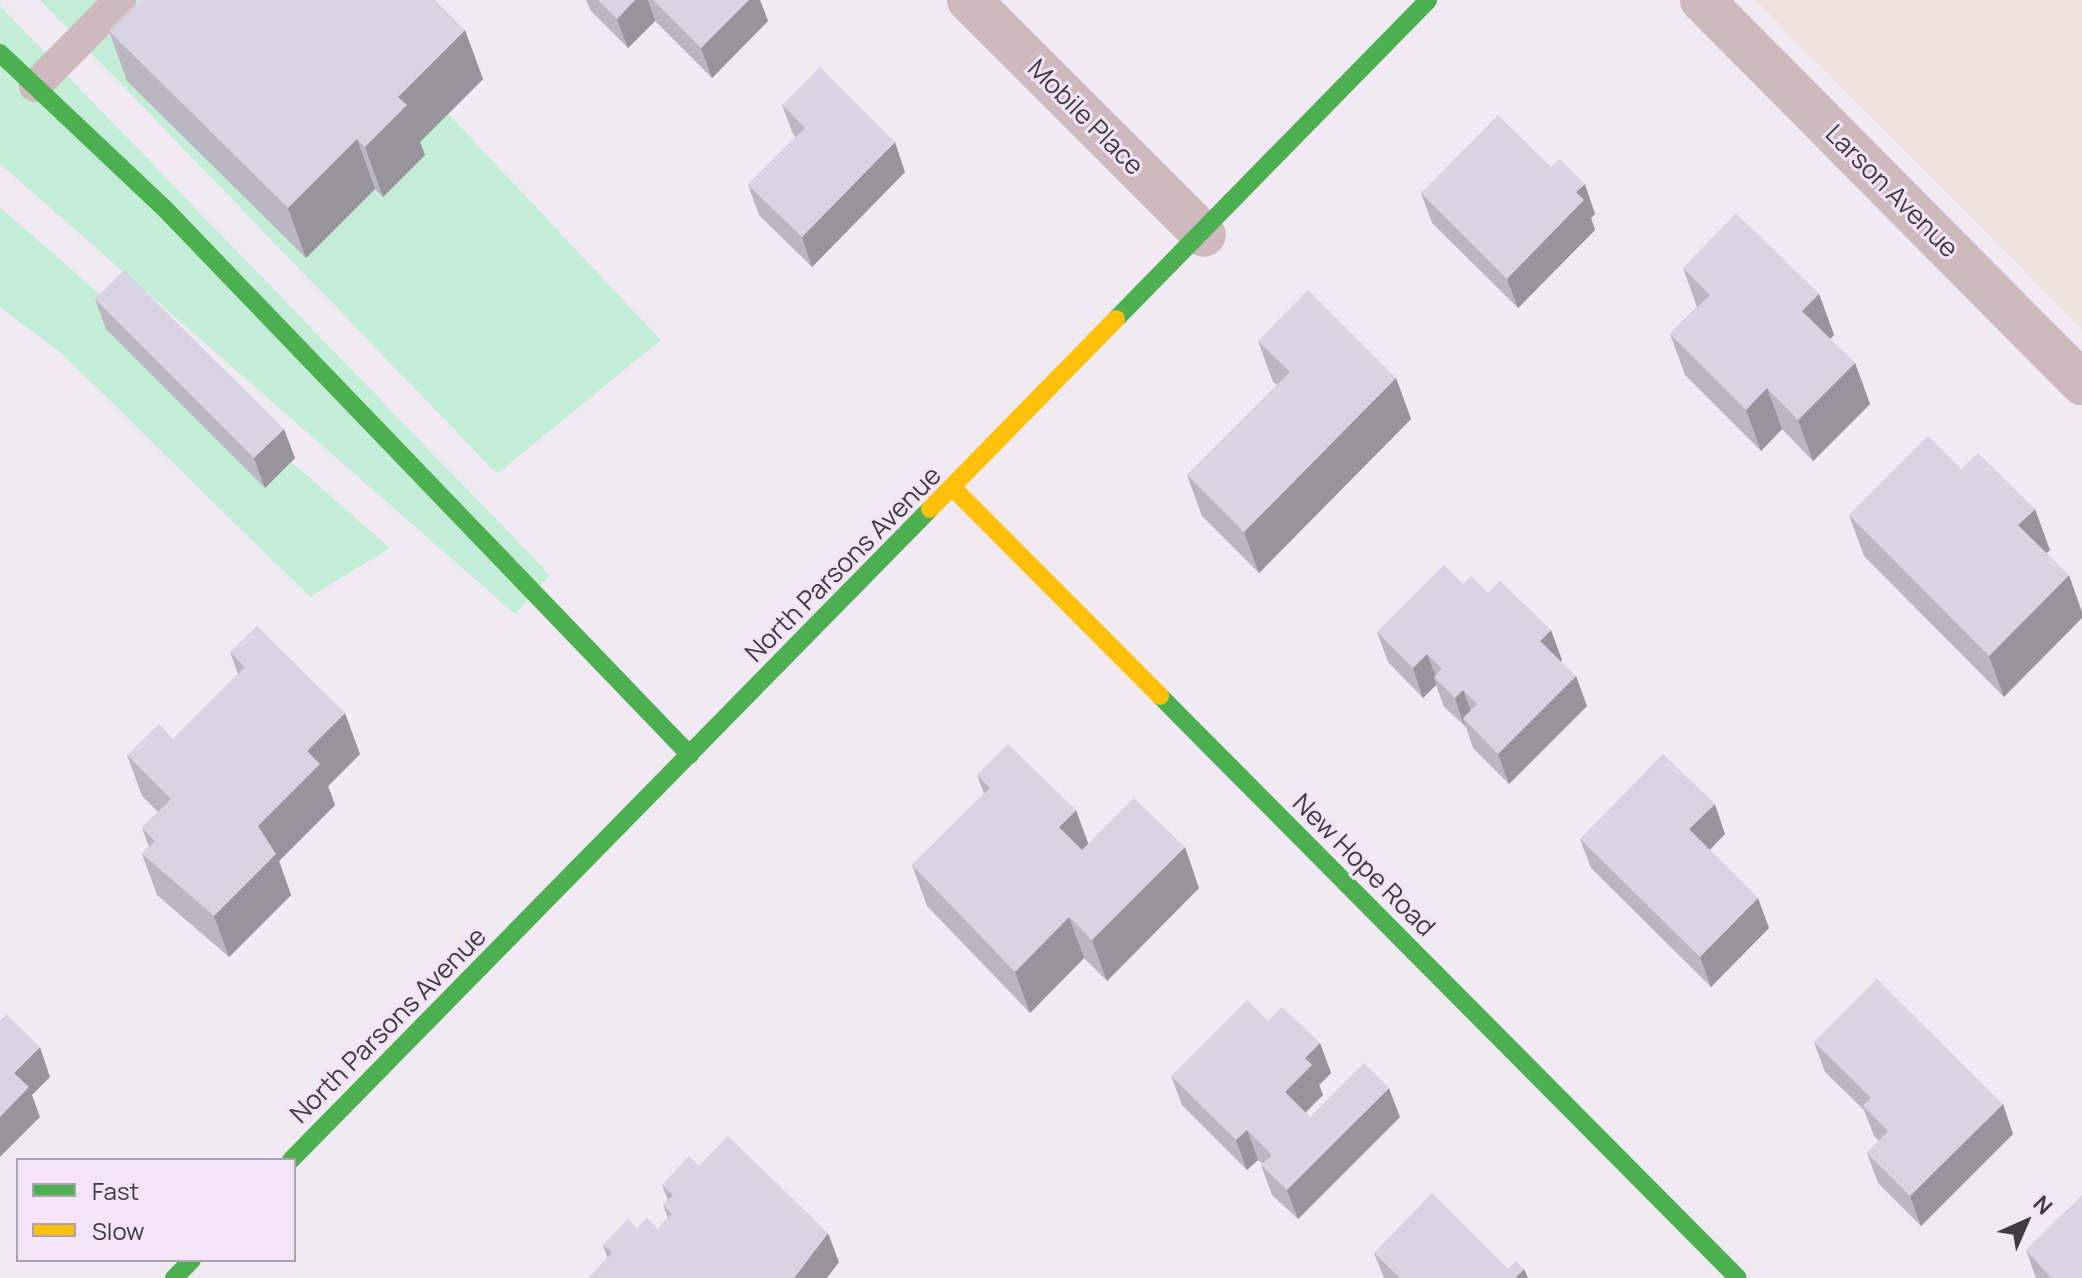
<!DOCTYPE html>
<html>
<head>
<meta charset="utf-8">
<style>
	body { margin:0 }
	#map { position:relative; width:2082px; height:1278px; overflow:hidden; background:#f1e9f3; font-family:Manrope,sans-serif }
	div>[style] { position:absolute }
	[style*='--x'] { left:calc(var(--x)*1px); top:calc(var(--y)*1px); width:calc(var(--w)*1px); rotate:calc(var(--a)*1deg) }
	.commercial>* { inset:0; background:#eee3dd }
	.green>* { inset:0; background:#c4edd8 }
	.lane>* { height:32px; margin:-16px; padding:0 16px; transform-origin:16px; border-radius:16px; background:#cdb9be }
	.street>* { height:44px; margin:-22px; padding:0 22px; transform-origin:22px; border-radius:22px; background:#cdb9be }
	.fast>* { height:18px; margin:-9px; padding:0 9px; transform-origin:9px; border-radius:9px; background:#4caf50 }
	.slow>* { height:18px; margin:-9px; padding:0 9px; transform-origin:9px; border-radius:9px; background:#ffc107 }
	.wall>* { inset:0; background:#bab6c2 }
	.shaded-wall>* { inset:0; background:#97949e }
	.building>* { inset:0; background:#d8d4e2 }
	span { translate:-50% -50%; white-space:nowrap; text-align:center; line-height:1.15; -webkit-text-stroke:6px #f3e5f7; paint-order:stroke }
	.street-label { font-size:26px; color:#403a42 }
	.legend { position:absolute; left:16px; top:1158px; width:280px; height:104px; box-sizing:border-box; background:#f3e5f7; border:2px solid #aba1af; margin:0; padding:10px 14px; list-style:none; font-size:24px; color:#403a42 }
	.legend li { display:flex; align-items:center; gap:16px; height:40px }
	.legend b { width:40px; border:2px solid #aba1af }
	.north { position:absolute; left:1986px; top:1182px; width:80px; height:80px; -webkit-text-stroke:6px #f3e5f7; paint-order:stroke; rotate:45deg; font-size:22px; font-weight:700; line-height:32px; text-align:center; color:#403a42 }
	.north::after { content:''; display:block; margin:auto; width:28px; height:36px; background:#403a42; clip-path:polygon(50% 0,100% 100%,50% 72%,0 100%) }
</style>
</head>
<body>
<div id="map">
	<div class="commercial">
		<div style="clip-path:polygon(1755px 0,2082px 0,2082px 329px)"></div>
	</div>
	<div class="green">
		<div style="clip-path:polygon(40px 0,341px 0,661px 340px,497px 474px)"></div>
		<div style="clip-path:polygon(0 6px,550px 575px,515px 614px,0 164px)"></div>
		<div style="clip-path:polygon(0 207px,390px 548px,310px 597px,61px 353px,0 307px)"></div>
	</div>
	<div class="lane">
		<div style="--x:35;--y:86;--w:121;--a:-45.3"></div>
	</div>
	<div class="street">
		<div style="--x:969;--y:0;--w:332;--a:45"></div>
		<div style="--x:1702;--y:0;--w:540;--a:45.23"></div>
	</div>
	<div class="fast">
		<div style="--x:0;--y:53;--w:228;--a:43.4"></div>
		<div style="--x:166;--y:210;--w:756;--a:46.13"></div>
		<div style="--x:1116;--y:319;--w:446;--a:-45.6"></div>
		<div style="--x:1160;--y:696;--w:820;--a:45.2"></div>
		<div style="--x:291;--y:1160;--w:912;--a:-45.53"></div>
		<div style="--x:174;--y:1278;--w:25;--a:-45"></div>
	</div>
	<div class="slow">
		<div style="--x:954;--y:489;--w:292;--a:45.1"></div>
		<div style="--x:930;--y:509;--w:266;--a:-45.6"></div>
	</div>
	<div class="wall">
		<div style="clip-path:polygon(586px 0,760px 0,768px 21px,712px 78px,655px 21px,628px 48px,591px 11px)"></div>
		<div style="clip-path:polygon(109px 31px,483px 79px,420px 142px,425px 155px,383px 197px,375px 189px,306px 258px,127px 81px)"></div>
		<div style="clip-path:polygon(782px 105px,905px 172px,812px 267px,759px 215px,748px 185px,796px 137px,793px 134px)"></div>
		<div style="clip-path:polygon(1421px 193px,1595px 214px,1591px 218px,1595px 230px,1518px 308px,1432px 223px)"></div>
		<div style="clip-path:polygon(1683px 268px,1819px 294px,1834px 335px,1830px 339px,1855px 363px,1870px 404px,1813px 461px,1782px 429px,1761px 451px,1685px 375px,1670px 334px,1697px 307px)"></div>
		<div style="clip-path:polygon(95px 299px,295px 458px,265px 488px,106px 329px)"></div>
		<div style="clip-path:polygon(1258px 341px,1396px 378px,1411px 419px,1259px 573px,1202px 516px,1187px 475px,1277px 385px,1273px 382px)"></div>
		<div style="clip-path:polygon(1961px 469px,2050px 550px,2046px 553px,2004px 697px,1864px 556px,1849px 515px)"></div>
		<div style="clip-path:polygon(1463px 584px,1488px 593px,1562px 660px,1561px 661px,1587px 706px,1509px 784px,1473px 748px,1466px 727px,1444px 707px,1436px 685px,1423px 698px,1388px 662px,1377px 632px)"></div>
		<div style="clip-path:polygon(230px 652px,360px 754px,328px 786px,335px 805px,279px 861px,291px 895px,229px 957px,157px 895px,142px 854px,149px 847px,142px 828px,158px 812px,142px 796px,127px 755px,173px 739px,238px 674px)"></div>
		<div style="clip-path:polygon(977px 775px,1088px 843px,1199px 888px,1107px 981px,1084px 958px,1030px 1013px,927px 906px,912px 865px,984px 794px)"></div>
		<div style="clip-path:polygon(1725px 834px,1710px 850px,1769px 928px,1711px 987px,1591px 868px,1580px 839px)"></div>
		<div style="clip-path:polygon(1814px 1042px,2013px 1134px,1921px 1226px,1878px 1183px,1867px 1153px,1879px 1141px,1874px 1136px,1864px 1110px,1825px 1072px)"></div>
		<div style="clip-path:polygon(1320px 1043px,1331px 1073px,1319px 1085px,1323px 1095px,1305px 1112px,1310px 1117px,1400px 1117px,1298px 1219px,1272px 1195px,1261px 1165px,1263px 1164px,1258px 1160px,1247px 1170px,1182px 1105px,1171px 1076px)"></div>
		<div style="clip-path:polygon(699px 1166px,839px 1262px,607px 1257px,603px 1245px,637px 1228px,658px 1229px,668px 1218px,663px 1205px,668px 1200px,662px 1185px)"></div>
		<div style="clip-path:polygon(2026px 1250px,2082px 1278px,2036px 1278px)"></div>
		<div style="clip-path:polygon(1374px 1253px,1508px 1269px,1528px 1278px,1384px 1278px)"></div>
	</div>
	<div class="shaded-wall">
		<div style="clip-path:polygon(635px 0,648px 0,655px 21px,628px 48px,617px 19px)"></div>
		<div style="clip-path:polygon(749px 0,760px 0,768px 21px,712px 78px,701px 48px)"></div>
		<div style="clip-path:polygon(465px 30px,483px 79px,420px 142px,425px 155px,383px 197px,365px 147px,398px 97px)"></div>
		<div style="clip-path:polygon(357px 139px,375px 189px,306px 258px,288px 208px)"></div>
		<div style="clip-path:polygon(895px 142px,905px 172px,812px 267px,802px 237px)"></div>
		<div style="clip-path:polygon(1585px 184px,1595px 214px,1591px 218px,1595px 230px,1518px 308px,1507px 279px,1576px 192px)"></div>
		<div style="clip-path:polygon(1819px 294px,1834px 335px,1817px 352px,1802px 311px)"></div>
		<div style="clip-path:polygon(1855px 363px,1870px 404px,1813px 461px,1798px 420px)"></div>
		<div style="clip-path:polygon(1396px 378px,1411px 419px,1259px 573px,1244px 532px)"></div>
		<div style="clip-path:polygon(1767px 388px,1782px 429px,1761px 451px,1746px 410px)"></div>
		<div style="clip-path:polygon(284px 429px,295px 458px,265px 488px,254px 458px)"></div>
		<div style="clip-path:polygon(2035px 509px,2050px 550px,2033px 566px,2018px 525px)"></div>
		<div style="clip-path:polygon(2069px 575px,2082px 612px,2082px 618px,2004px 697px,1989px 656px)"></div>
		<div style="clip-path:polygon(1551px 630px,1562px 660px,1551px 670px,1540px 641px)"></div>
		<div style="clip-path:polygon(1427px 654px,1437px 680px,1434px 677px,1436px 685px,1423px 698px,1413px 668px)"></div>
		<div style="clip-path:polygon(1576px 676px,1587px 706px,1509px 784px,1498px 754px)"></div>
		<div style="clip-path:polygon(1463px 690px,1474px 719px,1463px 718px,1465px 728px,1455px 698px)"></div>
		<div style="clip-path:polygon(345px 713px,360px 754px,328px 786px,335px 805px,279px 861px,291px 895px,229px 957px,214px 916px,258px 826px,307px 751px)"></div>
		<div style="clip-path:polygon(1715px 804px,1725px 834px,1700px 859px,1689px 829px)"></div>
		<div style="clip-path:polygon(1076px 810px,1091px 851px,1074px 868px,1059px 827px)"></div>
		<div style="clip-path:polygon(1185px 847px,1199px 888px,1107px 981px,1092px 940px)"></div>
		<div style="clip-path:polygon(1758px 898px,1769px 928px,1711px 987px,1700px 957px)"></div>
		<div style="clip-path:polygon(1069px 917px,1084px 958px,1030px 1013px,1015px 972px)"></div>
		<div style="clip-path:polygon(1320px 1043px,1331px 1073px,1319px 1085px,1323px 1095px,1296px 1122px,1285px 1092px,1305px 1058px)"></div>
		<div style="clip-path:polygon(40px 1047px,50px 1077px,32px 1095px,40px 1117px,0 1157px,0 1117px,14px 1073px)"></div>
		<div style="clip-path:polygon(1389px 1088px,1400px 1117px,1298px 1219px,1287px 1190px)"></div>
		<div style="clip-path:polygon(2003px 1104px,2013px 1134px,1921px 1226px,1910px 1196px)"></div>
		<div style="clip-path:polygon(1247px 1130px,1258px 1160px,1247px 1170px,1236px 1140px)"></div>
		<div style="clip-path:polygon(828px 1233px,839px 1262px,827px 1278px,794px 1278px)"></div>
		<div style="clip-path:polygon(1524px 1269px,1528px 1278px,1516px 1278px,1516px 1277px)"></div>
	</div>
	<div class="building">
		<div style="clip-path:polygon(140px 0,435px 0,465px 30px,398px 97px,407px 105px,365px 147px,357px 139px,288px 208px,109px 31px)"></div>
		<div style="clip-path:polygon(598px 0,635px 0,617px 19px)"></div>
		<div style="clip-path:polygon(653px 0,749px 0,701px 48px)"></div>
		<div style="clip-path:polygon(820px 67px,895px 142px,802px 237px,748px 185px,805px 128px,782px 105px)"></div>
		<div style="clip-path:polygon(1498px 115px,1551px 167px,1560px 159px,1585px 184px,1576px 192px,1584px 200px,1507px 279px,1421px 193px)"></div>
		<div style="clip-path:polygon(1736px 213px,1819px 294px,1802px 311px,1855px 363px,1798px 420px,1767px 388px,1746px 410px,1670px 334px,1710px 295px,1683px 268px)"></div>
		<div style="clip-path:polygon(124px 270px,284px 429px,254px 458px,95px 299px)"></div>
		<div style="clip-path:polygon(1308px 290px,1396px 378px,1244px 532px,1187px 475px,1290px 372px,1258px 341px)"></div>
		<div style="clip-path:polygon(1928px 436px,1961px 469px,1978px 453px,2035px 509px,2018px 525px,2069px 575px,1989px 656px,1849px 515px)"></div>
		<div style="clip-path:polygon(1444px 565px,1463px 584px,1471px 576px,1488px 593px,1500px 581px,1551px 630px,1540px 641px,1576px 676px,1498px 754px,1463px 718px,1477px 704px,1463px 690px,1455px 698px,1434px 677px,1442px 669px,1427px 654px,1413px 668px,1377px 632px)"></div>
		<div style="clip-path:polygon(257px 626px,345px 713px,307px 751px,320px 764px,258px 826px,276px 854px,214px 916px,142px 854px,155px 841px,142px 828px,171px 799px,127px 755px,159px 724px,173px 739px,245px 667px,230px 652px)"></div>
		<div style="clip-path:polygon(1008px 744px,1076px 810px,1059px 827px,1082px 850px,1134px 798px,1185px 847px,1092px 940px,1069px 917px,1015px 972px,912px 865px,990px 788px,977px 775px)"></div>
		<div style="clip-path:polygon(1663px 754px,1715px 804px,1689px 829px,1758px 898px,1700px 957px,1580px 839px)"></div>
		<div style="clip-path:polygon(1877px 979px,2003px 1104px,1910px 1196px,1867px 1153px,1888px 1131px,1863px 1106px,1871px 1098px,1814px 1042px)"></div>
		<div style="clip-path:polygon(1247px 1000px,1268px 1021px,1282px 1007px,1320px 1043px,1305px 1058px,1312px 1065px,1285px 1092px,1310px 1117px,1364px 1063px,1389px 1088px,1287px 1190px,1261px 1165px,1272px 1155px,1247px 1130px,1236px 1140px,1171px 1076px)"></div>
		<div style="clip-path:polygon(6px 1014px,40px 1047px,14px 1073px,29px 1087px,0 1117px,0 1021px)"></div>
		<div style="clip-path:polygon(728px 1136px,828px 1233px,794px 1278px,588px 1278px,612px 1253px,603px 1245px,628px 1219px,637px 1228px,647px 1218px,658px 1229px,672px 1214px,663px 1205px,673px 1195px,662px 1185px,689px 1156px,699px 1166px)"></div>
		<div style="clip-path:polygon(1432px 1193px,1508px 1269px,1516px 1261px,1524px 1269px,1516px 1277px,1517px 1278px,1400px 1278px,1374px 1253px)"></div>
		<div style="clip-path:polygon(2082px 1195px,2082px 1278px,2051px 1278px,2026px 1250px)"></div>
	</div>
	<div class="street-label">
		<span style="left:1086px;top:117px;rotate:45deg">Mobile Place</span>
		<span style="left:1892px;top:191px;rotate:45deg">Larson Avenue</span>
		<span style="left:843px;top:564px;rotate:-45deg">North Parsons Avenue</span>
		<span style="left:1364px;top:865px;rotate:45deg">New Hope Road</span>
		<span style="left:388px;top:1025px;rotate:-45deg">North Parsons Avenue</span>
	</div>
	<ul class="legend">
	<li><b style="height:10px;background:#4caf50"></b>Fast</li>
	<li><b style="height:10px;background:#ffc107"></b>Slow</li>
	</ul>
	<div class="north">N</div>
</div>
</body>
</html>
